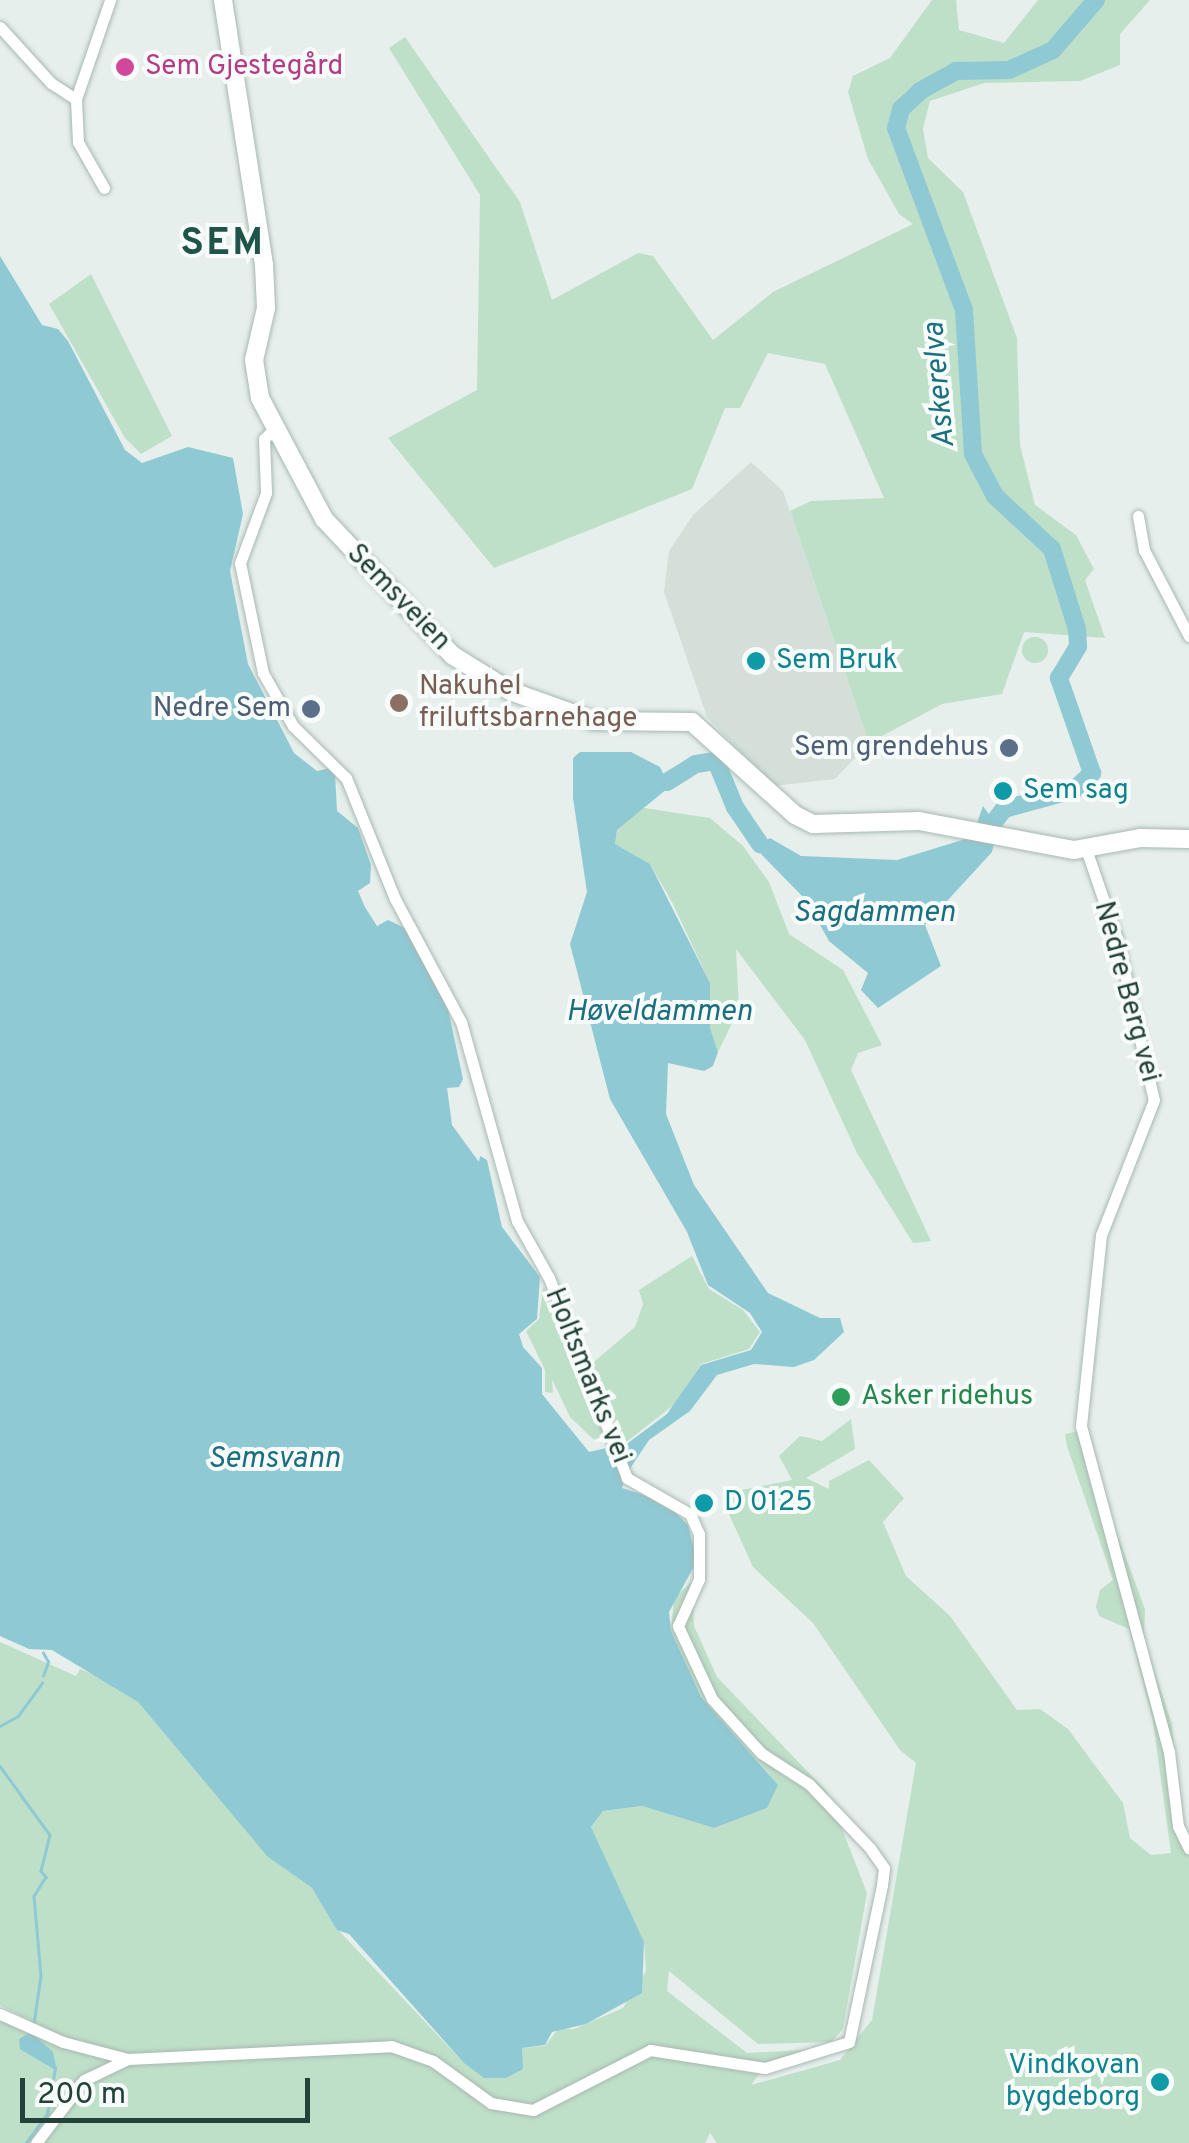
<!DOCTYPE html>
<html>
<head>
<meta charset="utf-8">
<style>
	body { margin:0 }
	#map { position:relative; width:1189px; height:2143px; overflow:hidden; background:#e6efeb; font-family:Overpass,sans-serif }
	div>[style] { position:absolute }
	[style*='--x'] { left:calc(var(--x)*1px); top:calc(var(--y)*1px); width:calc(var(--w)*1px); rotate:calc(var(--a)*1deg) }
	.built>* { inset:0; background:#d4dfda }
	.green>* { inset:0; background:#bfe0c8 }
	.round { border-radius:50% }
	.water>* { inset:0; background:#8ec9d4 }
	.stream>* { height:2.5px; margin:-1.25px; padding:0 1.25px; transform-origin:1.25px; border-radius:1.25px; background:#8ec9d4 }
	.river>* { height:18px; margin:-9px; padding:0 9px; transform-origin:9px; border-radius:9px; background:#8ec9d4 }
	.roads { filter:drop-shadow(0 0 2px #a8b8b2) drop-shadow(0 0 2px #a8b8b2) }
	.street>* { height:11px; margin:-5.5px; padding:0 5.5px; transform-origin:5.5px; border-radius:5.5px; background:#fff }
	.secondary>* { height:18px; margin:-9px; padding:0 9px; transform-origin:9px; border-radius:9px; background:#fff }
	.dots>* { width:28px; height:28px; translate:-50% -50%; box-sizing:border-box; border:5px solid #f7fbf9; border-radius:50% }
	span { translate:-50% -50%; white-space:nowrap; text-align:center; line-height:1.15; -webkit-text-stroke:8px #f7fbf9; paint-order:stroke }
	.hotel-label { font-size:28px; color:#b23c85 }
	.left { translate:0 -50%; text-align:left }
	.street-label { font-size:28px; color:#24423a }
	.culture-label { font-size:28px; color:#0d838f }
	.right { translate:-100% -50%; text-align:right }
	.education-label { font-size:28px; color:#785e54 }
	.service-label { font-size:28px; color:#4e5e75 }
	.leisure-label { font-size:28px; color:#27864d }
	.water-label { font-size:30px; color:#1c6f80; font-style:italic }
	.district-label { font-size:38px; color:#1f5548; font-weight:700; letter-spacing:2.5px }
	.scale { position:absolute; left:20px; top:2078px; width:290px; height:45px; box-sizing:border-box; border:5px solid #24423a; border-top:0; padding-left:12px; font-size:30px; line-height:35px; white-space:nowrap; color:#24423a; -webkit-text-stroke:8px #f7fbf9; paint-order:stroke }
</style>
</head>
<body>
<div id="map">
	<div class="built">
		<div style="clip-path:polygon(751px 462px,783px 491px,869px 743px,835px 779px,773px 786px,707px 717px,664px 592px,669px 551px,693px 515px)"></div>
	</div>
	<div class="green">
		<div style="clip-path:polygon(932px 0,956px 0,959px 30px,1004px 43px,1038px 0,1150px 0,1120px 34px,1120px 65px,1080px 81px,984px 83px,930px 101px,923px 129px,928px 158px,963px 192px,1017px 338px,1020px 445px,1035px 505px,1076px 535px,1094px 569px,1085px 580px,1105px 638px,1024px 632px,1002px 694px,942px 704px,869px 743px,790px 511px,811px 501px,884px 498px,825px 364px,768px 353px,740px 408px,725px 408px,692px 489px,494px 568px,388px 438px,477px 390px,480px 195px,389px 48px,405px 37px,520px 202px,552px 300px,638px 253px,653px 256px,713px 340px,773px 292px,913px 224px,899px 214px,868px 159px,848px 92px,853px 76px,890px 58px)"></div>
		<div style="clip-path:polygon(91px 274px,172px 436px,141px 454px,125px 438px,49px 304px)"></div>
		<div class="round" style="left:1022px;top:637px;width:26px;height:26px"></div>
		<div style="clip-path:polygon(638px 807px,710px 818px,743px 846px,769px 882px,789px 934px,843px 970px,882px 1045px,858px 1053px,851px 1070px,931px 1241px,913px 1243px,857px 1153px,805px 1040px,736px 949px,739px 1009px,718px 1052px,710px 1029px,710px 983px,672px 902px,650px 864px,615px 844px,617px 830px)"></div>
		<div style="clip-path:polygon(692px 1256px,709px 1289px,743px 1310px,760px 1332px,749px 1349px,701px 1364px,675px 1404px,620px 1447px,589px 1366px,635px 1327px,643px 1304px,639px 1290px)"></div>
		<div style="clip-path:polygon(543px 1287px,550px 1293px,606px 1441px,593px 1439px,570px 1417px,552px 1379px,553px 1393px,545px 1392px,545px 1370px,526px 1331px,539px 1319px)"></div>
		<div style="clip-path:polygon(851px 1419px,855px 1449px,806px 1478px,829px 1489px,829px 1481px,869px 1460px,904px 1498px,883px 1522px,906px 1576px,950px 1616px,1017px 1710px,1040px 1709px,1068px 1729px,1123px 1803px,1130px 1838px,1151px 1855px,1171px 1853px,1153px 1721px,1129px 1629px,1099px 1616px,1096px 1607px,1100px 1590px,1113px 1580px,1067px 1446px,1065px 1434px,1079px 1431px,1145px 1609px,1144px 1640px,1172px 1724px,1180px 1826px,1189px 1845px,1189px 2143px,717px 2143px,710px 2133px,705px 2143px,0 2143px,0 2021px,29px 2020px,0 2005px,0 1642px,76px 1676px,80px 1669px,112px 1682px,138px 1702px,267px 1855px,312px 1888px,341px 1933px,464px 2063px,521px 2061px,522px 2048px,545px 2046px,558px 2029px,574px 2029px,623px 2008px,646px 1971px,644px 1942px,596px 1848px,591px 1827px,603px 1811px,642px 1806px,714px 1828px,767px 1808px,769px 1774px,701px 1697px,671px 1631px,674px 1599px,692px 1581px,694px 1626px,717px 1677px,828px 1793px,867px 1893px,843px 2029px,831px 2042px,758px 2044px,669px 1971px,667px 1991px,747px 2053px,821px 2049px,760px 2073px,751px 2085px,840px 2060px,872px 2020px,916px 1763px,900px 1750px,813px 1623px,753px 1567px,728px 1512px,732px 1492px,792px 1480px,779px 1456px,800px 1436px,822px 1441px)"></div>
	</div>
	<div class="water">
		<div style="clip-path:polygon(0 256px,42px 325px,58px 329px,68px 341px,125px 450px,142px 463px,188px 447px,233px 458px,243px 514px,230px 571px,248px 664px,294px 753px,317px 771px,330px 768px,335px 774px,337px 811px,358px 828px,371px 865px,370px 883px,358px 891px,365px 907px,377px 926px,388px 920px,405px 928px,448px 1009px,463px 1079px,459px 1087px,447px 1088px,452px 1125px,479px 1162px,480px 1156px,487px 1160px,502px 1227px,540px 1277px,537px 1319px,519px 1334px,523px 1347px,542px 1368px,542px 1394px,589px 1452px,611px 1447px,625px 1479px,622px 1488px,665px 1502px,688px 1525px,697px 1561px,669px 1612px,671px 1631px,701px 1697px,778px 1785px,767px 1808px,714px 1828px,642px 1806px,603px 1811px,591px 1827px,644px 1942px,642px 1993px,586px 2024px,552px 2032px,545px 2045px,522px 2048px,523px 2069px,506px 2078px,484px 2078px,464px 2063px,349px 1934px,337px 1930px,312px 1888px,267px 1856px,138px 1702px,52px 1650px,29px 1649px,0 1636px)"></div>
		<div style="clip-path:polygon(580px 752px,631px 752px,660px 767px,666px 779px,668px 788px,617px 830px,615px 844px,650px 864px,710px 983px,710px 1028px,718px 1052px,713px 1066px,704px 1071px,668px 1063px,666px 1114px,694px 1185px,768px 1293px,820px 1318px,840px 1318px,844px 1332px,814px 1360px,794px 1367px,754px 1364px,717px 1375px,690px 1411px,649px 1440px,629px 1470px,620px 1449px,667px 1414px,701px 1365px,751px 1350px,762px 1332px,750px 1313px,708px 1285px,687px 1232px,610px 1099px,570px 944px,587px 892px,573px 798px,573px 758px)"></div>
		<div style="clip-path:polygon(983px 806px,998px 827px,992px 852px,925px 925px,941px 966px,878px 1008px,861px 990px,868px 973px,829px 941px,806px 900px,761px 854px,760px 844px,770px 838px,801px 856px,897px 860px,972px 837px)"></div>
		<div style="clip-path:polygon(31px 2032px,53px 2052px,57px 2071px,20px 2049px,19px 2039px)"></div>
	</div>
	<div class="stream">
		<div style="--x:43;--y:1676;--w:15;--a:-70"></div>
		<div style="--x:48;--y:1662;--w:10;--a:-119"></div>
		<div style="--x:0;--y:1726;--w:21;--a:-29"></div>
		<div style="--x:18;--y:1716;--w:41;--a:-54"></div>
		<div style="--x:0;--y:1766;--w:85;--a:54.1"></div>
		<div style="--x:50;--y:1835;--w:37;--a:104"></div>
		<div style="--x:41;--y:1871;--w:8;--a:50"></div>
		<div style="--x:46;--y:1877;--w:22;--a:122"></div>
		<div style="--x:34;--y:1896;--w:80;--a:85"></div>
		<div style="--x:41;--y:1976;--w:49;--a:98.3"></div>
		<div style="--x:26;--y:2143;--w:36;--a:-54"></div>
		<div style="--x:47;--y:2114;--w:47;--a:-80.1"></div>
	</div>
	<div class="river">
		<div style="--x:667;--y:782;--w:34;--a:-32"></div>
		<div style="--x:696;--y:764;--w:20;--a:-9"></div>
		<div style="--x:716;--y:761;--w:50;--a:67.6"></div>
		<div style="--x:735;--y:807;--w:45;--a:56"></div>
		<div style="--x:982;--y:838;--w:36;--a:-53"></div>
		<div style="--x:1004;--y:809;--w:73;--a:-15.2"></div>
		<div style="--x:1074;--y:790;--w:25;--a:-43"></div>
		<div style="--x:1092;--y:773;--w:101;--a:-109.2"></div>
		<div style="--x:1059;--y:678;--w:37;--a:-59"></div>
		<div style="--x:1078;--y:646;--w:17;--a:-93"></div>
		<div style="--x:1077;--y:629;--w:84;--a:-107.4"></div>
		<div style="--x:1052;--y:549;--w:78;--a:-137.1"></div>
		<div style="--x:995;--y:496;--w:47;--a:-117.6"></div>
		<div style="--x:973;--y:454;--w:144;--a:-93.6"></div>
		<div style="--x:964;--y:310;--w:194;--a:-110.5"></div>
		<div style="--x:896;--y:128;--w:20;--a:-75"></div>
		<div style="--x:901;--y:109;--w:26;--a:-43"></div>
		<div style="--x:920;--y:91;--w:41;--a:-29.1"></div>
		<div style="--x:956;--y:71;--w:53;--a:-1.1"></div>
		<div style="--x:1009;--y:70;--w:48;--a:-24.4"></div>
		<div style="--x:1053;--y:50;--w:66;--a:-49.3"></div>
	</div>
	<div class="roads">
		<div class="street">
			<div style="--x:0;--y:27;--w:76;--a:47.7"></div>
			<div style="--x:51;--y:83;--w:30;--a:33"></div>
			<div style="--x:104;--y:188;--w:53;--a:-119.5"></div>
			<div style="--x:78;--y:142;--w:43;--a:-92.7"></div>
			<div style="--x:76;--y:99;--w:105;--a:-71"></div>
			<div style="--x:1138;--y:516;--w:35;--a:80"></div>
			<div style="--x:1144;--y:550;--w:97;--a:62.4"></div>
			<div style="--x:1086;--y:849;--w:95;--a:71"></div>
			<div style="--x:1117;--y:939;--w:165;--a:77.1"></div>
			<div style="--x:1154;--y:1100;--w:145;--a:111.4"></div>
			<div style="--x:1101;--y:1235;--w:192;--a:96"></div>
			<div style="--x:1081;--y:1426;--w:338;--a:74.9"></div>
			<div style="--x:1169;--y:1752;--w:75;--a:83.1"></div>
			<div style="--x:1178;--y:1826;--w:25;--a:64"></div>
			<div style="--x:0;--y:2014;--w:69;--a:24"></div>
			<div style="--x:63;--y:2042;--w:67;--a:14.7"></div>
			<div style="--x:128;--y:2059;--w:263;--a:-2.8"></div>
			<div style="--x:391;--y:2046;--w:45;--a:19.7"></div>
			<div style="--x:433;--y:2061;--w:72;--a:35.9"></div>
			<div style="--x:491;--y:2103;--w:43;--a:9.5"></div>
			<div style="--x:533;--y:2110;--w:131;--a:-27.1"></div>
			<div style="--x:650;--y:2050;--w:116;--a:8.9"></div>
			<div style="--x:765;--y:2068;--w:88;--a:-17.2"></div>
			<div style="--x:849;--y:2042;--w:160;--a:-78.1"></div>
			<div style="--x:882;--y:1885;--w:17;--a:-83"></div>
			<div style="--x:884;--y:1868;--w:24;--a:-125"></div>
			<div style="--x:870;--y:1848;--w:88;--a:-133.6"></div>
			<div style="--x:809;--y:1784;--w:57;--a:-147.1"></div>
			<div style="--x:761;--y:1753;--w:73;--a:-132.2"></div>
			<div style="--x:712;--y:1699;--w:81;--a:-115"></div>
			<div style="--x:678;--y:1626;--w:51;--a:-65.9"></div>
			<div style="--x:699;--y:1579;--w:45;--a:-90"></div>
			<div style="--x:699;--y:1534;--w:22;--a:-114"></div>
			<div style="--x:690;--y:1514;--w:73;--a:-150.3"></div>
			<div style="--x:627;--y:1478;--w:215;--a:-111.3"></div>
			<div style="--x:549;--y:1278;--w:65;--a:-119.3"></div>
			<div style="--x:517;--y:1221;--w:207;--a:-105.7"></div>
			<div style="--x:461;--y:1022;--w:140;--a:-118.2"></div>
			<div style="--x:395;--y:899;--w:131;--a:-112"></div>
			<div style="--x:346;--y:778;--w:74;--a:-135.5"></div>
			<div style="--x:293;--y:726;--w:61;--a:-119.5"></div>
			<div style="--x:263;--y:673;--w:112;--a:-101.8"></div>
			<div style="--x:240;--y:563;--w:75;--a:-69.6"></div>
			<div style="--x:266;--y:493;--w:54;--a:-92.1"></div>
			<div style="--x:264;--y:439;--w:16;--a:-45"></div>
			<div style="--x:36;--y:2143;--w:79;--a:-52.7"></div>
			<div style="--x:84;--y:2080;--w:49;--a:-25.5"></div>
		</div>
		<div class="secondary">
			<div style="--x:223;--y:0;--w:268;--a:81.2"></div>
			<div style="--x:264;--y:265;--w:43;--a:87.3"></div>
			<div style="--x:266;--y:308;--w:53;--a:103"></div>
			<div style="--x:254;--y:360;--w:38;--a:81"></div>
			<div style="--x:260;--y:398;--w:137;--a:62.1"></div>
			<div style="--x:324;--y:519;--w:187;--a:46.7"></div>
			<div style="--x:452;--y:655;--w:68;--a:31.8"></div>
			<div style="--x:510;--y:691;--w:89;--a:19.7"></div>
			<div style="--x:594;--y:721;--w:98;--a:0.6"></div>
			<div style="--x:692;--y:722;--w:139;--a:42.1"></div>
			<div style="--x:795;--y:815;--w:20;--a:27"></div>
			<div style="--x:813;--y:824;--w:106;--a:-1.6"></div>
			<div style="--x:919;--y:821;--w:158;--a:10.6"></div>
			<div style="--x:1074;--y:850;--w:67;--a:-10.3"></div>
			<div style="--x:1140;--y:838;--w:49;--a:1.2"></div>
		</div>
	</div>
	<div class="dots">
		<div style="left:125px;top:67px;background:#d1479c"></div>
		<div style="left:756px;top:661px;background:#0f9aa8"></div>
		<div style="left:399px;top:703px;background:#8d6e63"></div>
		<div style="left:311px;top:709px;background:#5c6f8a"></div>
		<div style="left:1009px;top:748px;background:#5c6f8a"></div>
		<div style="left:1003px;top:791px;background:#0f9aa8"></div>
		<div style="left:841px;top:1397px;background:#2e9e5b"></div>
		<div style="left:704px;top:1503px;background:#0f9aa8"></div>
		<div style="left:1160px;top:2082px;background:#0f9aa8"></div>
	</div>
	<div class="hotel-label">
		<span class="left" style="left:145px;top:67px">Sem Gjestegård</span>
	</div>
	<div class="street-label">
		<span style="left:398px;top:598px;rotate:46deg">Semsveien</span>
		<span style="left:1126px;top:992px;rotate:75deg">Nedre Berg vei</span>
		<span style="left:587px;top:1376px;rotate:68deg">Holtsmarks vei</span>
	</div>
	<div class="culture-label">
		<span class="left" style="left:776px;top:661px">Sem Bruk</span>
		<span class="left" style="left:1023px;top:791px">Sem sag</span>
		<span class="left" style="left:724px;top:1503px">D 0125</span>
		<span class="right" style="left:1140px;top:2082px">Vindkovan<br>bygdeborg</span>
	</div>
	<div class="education-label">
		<span class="left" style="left:419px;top:703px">Nakuhel<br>friluftsbarnehage</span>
	</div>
	<div class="service-label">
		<span class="right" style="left:291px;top:709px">Nedre Sem</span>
		<span class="right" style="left:989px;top:748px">Sem grendehus</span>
	</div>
	<div class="leisure-label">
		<span class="left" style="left:861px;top:1397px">Asker ridehus</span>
	</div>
	<div class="water-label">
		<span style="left:941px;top:385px;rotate:-95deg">Askerelva</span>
		<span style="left:874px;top:914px">Sagdammen</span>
		<span style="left:659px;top:1013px">Høveldammen</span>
		<span style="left:274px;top:1460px">Semsvann</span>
	</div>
	<div class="district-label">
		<span style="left:223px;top:245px">SEM</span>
	</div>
	<div class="scale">200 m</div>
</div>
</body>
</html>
